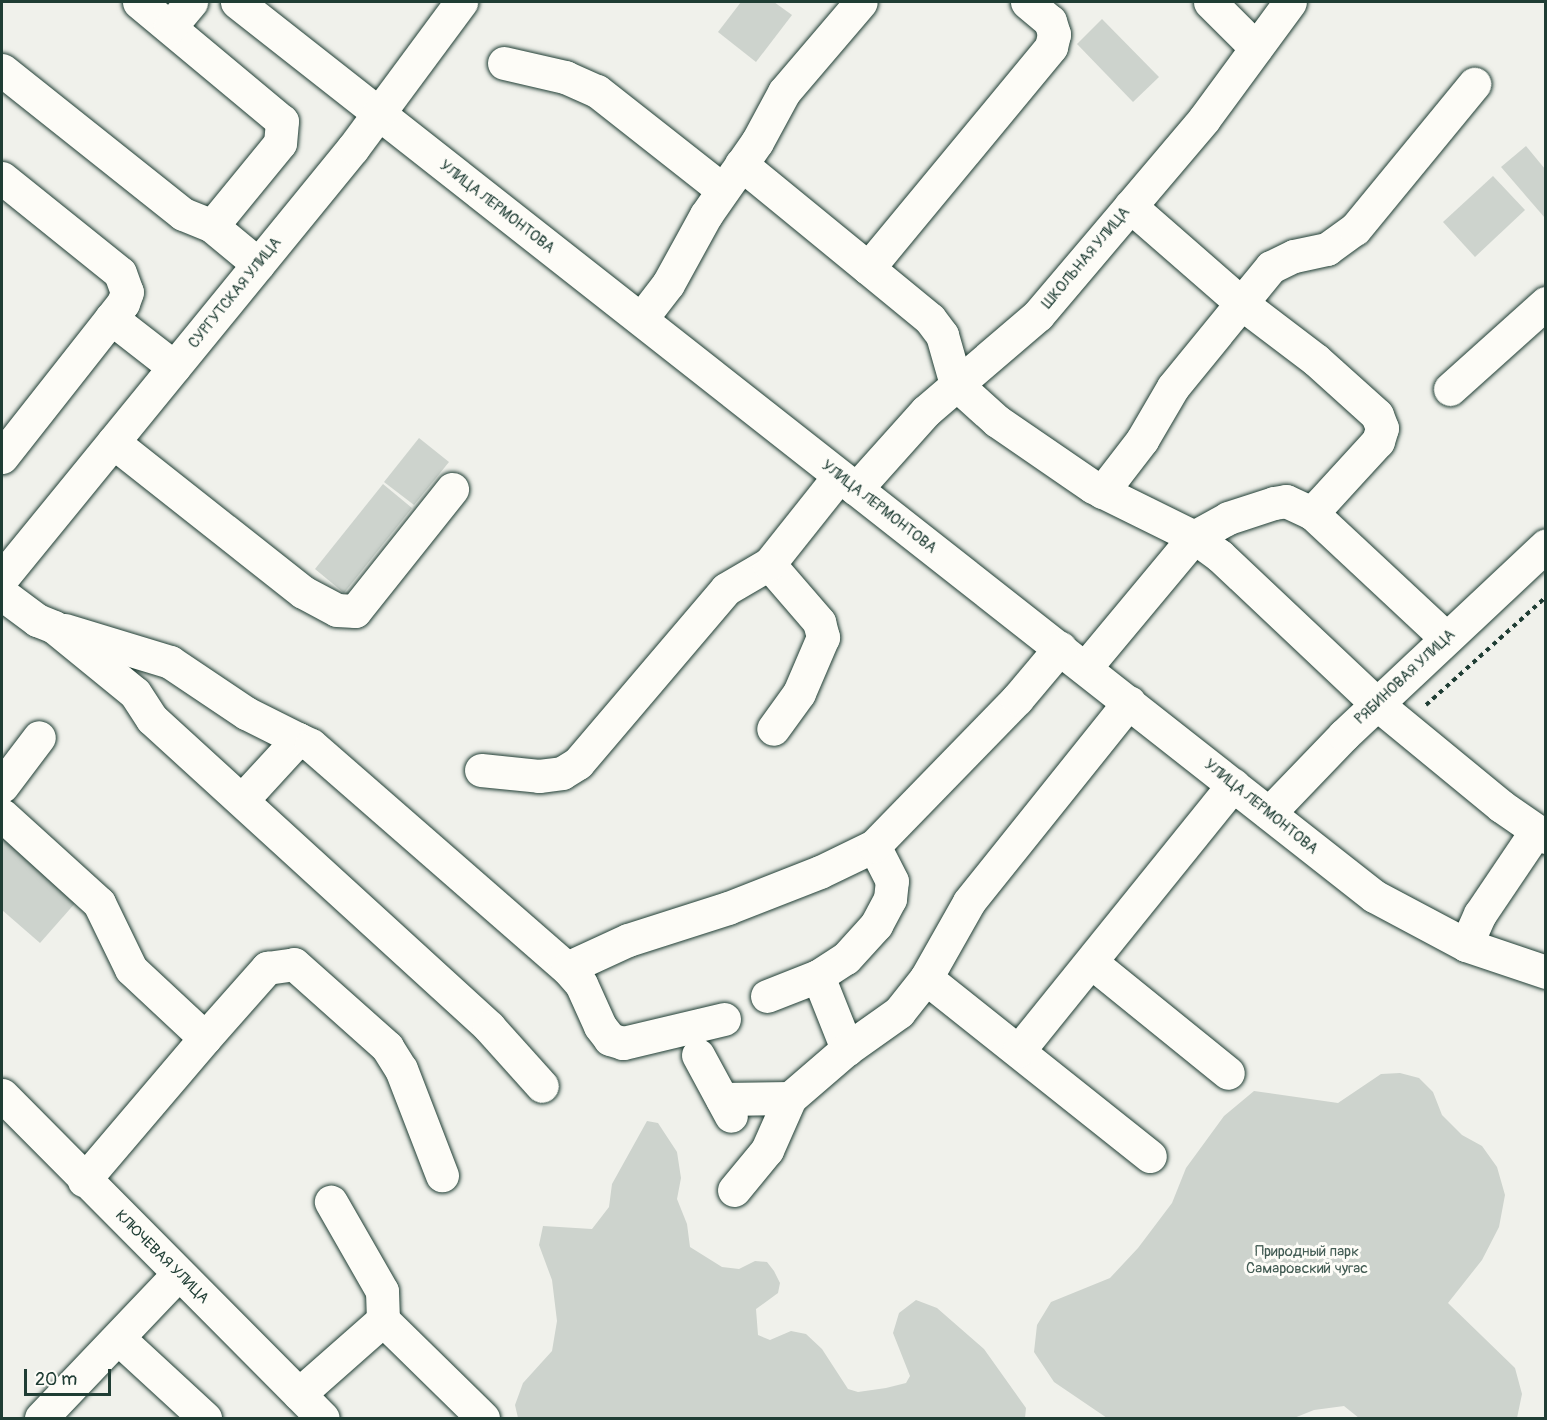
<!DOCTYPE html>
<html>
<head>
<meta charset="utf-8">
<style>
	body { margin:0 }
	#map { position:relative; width:1547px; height:1420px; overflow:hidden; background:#f0f1eb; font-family:Pangolin,sans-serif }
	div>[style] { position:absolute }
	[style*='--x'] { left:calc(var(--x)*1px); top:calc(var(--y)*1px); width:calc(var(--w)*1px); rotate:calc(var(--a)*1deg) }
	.green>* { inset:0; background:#cdd3cd }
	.path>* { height:4px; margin-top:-2px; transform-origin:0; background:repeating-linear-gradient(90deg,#1f3d34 0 4.5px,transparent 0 9px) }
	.roads { filter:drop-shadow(0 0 2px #1f3d34) drop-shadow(0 0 2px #1f3d34) }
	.minor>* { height:33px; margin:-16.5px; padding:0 16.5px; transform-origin:16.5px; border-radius:16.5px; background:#fdfcf7 }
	span { translate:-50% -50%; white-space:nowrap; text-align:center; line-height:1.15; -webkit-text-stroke:6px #fdfcf7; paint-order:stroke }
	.street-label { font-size:15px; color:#1f3d34 }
	.park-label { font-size:15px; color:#425b53 }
	.frame { position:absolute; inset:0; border:3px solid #1f3d34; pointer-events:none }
	.scale { position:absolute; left:24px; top:1369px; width:87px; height:27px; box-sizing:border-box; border:3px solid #1f3d34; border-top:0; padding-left:8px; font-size:18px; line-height:21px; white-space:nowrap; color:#1f3d34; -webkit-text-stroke:4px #fdfcf7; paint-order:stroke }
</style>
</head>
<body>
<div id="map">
	<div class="green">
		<div style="clip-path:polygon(741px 2px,774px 2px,792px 15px,756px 62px,718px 32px)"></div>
		<div style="clip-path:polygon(1102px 19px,1159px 77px,1133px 102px,1077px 44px)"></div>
		<div style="clip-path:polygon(1526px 146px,1545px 169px,1545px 218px,1501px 167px)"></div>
		<div style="clip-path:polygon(1493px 176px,1525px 210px,1475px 257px,1443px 222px)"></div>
		<div style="clip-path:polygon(419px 438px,449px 462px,414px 505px,384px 482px)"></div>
		<div style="clip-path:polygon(383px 484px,412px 508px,344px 593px,315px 569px)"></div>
		<div style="clip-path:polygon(3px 836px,77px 901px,40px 943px,2px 910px)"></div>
		<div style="clip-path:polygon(1400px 1073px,1419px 1078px,1433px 1092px,1442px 1115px,1462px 1135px,1482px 1146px,1497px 1167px,1505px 1195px,1499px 1227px,1482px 1260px,1448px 1303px,1515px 1368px,1522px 1394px,1517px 1418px,1359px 1418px,1344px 1406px,1314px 1410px,1294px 1418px,1107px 1418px,1054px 1382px,1034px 1352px,1037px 1325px,1051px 1302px,1110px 1278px,1138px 1248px,1172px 1203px,1186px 1168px,1224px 1116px,1254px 1091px,1338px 1103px,1381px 1074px)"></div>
		<div style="clip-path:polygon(647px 1121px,658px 1123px,677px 1152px,681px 1178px,677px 1199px,687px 1224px,690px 1247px,722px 1267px,739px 1269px,755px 1261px,767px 1262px,774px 1271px,780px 1283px,778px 1293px,756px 1309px,758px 1335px,770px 1340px,791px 1331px,806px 1334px,822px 1349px,848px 1389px,858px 1392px,886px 1388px,906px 1383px,910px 1376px,893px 1333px,899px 1313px,916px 1300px,937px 1308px,984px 1349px,1026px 1408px,1025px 1418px,518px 1418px,515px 1405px,523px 1383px,552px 1351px,557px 1321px,552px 1280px,539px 1245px,543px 1226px,592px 1229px,609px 1207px,612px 1184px)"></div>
	</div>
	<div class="path">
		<div style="--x:1426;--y:705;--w:161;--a:-42"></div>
	</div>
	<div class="roads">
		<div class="minor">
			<div style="--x:139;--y:2;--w:186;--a:39.8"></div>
			<div style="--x:282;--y:121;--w:22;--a:95"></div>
			<div style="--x:280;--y:143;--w:107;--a:129.3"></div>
			<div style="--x:237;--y:2;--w:1446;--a:38.18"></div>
			<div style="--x:1374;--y:896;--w:104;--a:28"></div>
			<div style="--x:1466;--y:945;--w:84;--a:18.6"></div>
			<div style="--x:1027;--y:2;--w:30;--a:40"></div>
			<div style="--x:1050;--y:21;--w:14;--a:73"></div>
			<div style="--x:1054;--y:34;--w:13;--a:103"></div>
			<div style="--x:1051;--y:47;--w:287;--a:129.6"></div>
			<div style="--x:868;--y:268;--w:80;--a:39.4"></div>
			<div style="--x:930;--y:319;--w:20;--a:53"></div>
			<div style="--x:942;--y:335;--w:51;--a:74.1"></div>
			<div style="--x:956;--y:384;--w:55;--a:42.1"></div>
			<div style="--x:997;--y:421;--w:116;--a:34.5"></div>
			<div style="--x:1093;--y:487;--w:113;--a:26.3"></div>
			<div style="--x:1194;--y:537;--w:32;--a:36"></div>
			<div style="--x:1220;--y:556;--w:216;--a:43.3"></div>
			<div style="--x:1377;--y:704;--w:161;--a:39.4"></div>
			<div style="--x:1501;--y:806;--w:55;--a:34.6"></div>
			<div style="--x:1210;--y:2;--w:65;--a:45"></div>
			<div style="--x:170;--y:27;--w:33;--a:-50"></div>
			<div style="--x:504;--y:63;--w:63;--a:12.9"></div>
			<div style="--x:565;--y:77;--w:35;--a:24"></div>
			<div style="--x:597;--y:91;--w:160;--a:38.2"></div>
			<div style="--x:2;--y:70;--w:231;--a:38.5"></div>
			<div style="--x:183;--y:214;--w:31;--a:22"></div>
			<div style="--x:212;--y:226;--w:60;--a:39.6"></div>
			<div style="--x:741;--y:164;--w:164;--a:39.3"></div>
			<div style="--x:2;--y:178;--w:151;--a:38.8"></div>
			<div style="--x:120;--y:273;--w:20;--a:70"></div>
			<div style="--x:127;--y:292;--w:12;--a:110"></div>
			<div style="--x:123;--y:303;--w:196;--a:128.2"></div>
			<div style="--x:1130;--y:206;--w:147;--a:41.1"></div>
			<div style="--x:1241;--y:303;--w:94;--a:37.2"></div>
			<div style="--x:1316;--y:360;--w:82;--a:42"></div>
			<div style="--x:1377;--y:415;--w:14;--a:69"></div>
			<div style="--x:1382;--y:428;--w:14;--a:107"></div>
			<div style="--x:1378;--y:441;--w:98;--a:132.5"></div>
			<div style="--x:1312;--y:513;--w:183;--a:43"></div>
			<div style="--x:111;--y:318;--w:80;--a:37.9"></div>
			<div style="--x:641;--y:319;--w:44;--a:-52.4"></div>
			<div style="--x:668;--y:284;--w:79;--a:-61.2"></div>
			<div style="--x:706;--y:215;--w:89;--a:-55.1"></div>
			<div style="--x:757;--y:142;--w:57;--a:-61.6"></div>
			<div style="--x:784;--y:92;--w:118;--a:-49.5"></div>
			<div style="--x:1450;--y:389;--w:129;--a:-41.9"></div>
			<div style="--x:113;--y:442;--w:242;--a:38.3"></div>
			<div style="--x:303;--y:592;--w:38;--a:28"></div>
			<div style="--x:337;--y:610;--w:18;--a:3"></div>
			<div style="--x:355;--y:611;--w:156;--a:-51.5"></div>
			<div style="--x:856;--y:489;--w:105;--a:-48.1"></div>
			<div style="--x:926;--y:411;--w:148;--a:-40.6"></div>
			<div style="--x:1038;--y:315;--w:257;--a:-49.7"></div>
			<div style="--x:1204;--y:119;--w:145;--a:-53.7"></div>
			<div style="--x:1102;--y:492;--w:66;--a:-52.4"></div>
			<div style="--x:1142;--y:440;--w:61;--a:-59.7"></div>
			<div style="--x:1173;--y:387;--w:155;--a:-50.8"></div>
			<div style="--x:1271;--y:267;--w:25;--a:-26"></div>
			<div style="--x:1294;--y:256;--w:34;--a:-12"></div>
			<div style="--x:1327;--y:249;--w:34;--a:-36"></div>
			<div style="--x:1355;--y:229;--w:188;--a:-50.6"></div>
			<div style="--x:769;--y:564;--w:77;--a:49.2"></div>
			<div style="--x:819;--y:622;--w:16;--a:75"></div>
			<div style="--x:823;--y:637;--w:61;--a:113.2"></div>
			<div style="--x:799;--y:693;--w:44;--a:125.8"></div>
			<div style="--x:2;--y:578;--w:555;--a:-50.78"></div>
			<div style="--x:353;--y:148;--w:182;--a:-53.5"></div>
			<div style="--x:2;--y:594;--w:44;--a:36.6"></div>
			<div style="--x:37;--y:620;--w:18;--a:22"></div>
			<div style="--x:54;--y:627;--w:104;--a:39.2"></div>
			<div style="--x:135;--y:693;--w:31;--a:57"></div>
			<div style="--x:152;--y:719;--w:457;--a:42.4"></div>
			<div style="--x:489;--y:1027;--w:79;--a:48.1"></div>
			<div style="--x:65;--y:630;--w:110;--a:16.9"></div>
			<div style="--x:170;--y:662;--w:92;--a:33.9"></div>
			<div style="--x:246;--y:713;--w:58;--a:26.6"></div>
			<div style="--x:1085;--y:668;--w:170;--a:-50.2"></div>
			<div style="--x:1194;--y:537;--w:39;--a:-29"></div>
			<div style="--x:1228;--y:518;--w:48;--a:-18.1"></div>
			<div style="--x:1274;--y:503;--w:12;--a:-9"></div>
			<div style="--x:1286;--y:501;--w:29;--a:25"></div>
			<div style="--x:1129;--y:702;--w:256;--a:128.7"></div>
			<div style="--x:969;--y:902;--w:87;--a:119.5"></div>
			<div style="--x:926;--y:978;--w:286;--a:38.5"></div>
			<div style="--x:481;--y:770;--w:58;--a:5.9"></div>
			<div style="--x:539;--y:776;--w:23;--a:-7"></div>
			<div style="--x:562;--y:773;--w:19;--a:-32"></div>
			<div style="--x:578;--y:763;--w:228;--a:-49.6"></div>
			<div style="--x:726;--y:589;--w:50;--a:-30.2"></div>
			<div style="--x:769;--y:564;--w:112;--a:-51.5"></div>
			<div style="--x:2;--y:786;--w:61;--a:-52.9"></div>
			<div style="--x:242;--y:800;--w:83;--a:-47.4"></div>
			<div style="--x:298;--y:739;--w:14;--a:25"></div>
			<div style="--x:311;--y:745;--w:340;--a:41.1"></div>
			<div style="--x:1269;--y:813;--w:108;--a:-46.1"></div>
			<div style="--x:1344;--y:735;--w:277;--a:-43.2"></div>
			<div style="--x:2;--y:815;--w:131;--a:42.2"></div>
			<div style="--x:99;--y:903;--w:73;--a:64.1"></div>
			<div style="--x:131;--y:969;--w:101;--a:43"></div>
			<div style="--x:205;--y:1038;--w:187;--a:130.4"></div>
			<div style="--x:1466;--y:945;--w:34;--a:-66"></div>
			<div style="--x:1480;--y:914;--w:100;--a:-56"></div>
			<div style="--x:1091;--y:962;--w:176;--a:39"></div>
			<div style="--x:818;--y:976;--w:79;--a:68.3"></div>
			<div style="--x:767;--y:996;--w:55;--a:-21.4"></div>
			<div style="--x:818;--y:976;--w:33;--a:-33"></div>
			<div style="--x:846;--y:958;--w:45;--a:-47.7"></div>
			<div style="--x:876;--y:925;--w:30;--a:-62"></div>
			<div style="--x:890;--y:899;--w:18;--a:-84"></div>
			<div style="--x:892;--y:881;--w:39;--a:-117"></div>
			<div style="--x:724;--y:1019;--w:104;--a:166.6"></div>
			<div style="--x:623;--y:1043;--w:14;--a:-163"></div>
			<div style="--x:610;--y:1039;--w:16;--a:-128"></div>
			<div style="--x:600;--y:1026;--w:46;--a:-114.3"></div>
			<div style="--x:581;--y:984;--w:21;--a:-131"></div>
			<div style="--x:567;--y:968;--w:67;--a:-24.7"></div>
			<div style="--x:628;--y:940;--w:105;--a:-17.7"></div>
			<div style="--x:728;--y:908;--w:99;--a:-21.4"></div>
			<div style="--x:820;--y:872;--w:60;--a:-25.7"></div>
			<div style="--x:874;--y:846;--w:205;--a:-45.8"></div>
			<div style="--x:1017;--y:699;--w:67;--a:-49.9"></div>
			<div style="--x:205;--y:1038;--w:94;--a:-48.5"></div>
			<div style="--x:267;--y:968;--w:27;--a:-8"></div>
			<div style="--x:294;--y:964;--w:125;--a:41.7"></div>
			<div style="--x:387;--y:1047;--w:26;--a:58"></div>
			<div style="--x:401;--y:1069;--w:114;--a:68.9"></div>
			<div style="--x:1019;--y:1050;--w:341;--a:-51.1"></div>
			<div style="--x:698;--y:1055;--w:69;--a:61.6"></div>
			<div style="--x:2;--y:1095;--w:455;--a:45.2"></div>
			<div style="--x:722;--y:1099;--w:68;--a:-0.8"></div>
			<div style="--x:790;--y:1098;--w:75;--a:-40.7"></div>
			<div style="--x:847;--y:1049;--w:64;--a:-35.4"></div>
			<div style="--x:899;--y:1012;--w:43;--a:-51.5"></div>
			<div style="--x:734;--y:1190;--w:52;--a:-50.5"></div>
			<div style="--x:767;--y:1150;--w:57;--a:-66.1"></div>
			<div style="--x:383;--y:1320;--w:140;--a:44.4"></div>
			<div style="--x:130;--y:1349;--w:102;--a:42.6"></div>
			<div style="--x:299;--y:1394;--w:112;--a:-41.4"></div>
			<div style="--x:383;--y:1320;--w:29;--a:-92"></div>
			<div style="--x:382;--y:1291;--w:103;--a:-119.8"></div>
			<div style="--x:41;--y:1418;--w:199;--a:-46.4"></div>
		</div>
	</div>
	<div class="street-label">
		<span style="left:497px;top:207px;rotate:38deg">УЛИЦА ЛЕРМОНТОВА</span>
		<span style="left:1086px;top:258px;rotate:-50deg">ШКОЛЬНАЯ УЛИЦА</span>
		<span style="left:235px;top:293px;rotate:-51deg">СУРГУТСКАЯ УЛИЦА</span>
		<span style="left:879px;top:507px;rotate:38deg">УЛИЦА ЛЕРМОНТОВА</span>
		<span style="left:1405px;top:677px;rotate:-43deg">РЯБИНОВАЯ УЛИЦА</span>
		<span style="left:1261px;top:807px;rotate:39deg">УЛИЦА ЛЕРМОНТОВА</span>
		<span style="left:162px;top:1257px;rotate:45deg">КЛЮЧЕВАЯ УЛИЦА</span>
	</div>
	<div class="park-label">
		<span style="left:1307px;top:1260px">Природный парк<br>Самаровский чугас</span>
	</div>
	<div class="frame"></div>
	<div class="scale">20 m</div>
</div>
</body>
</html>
